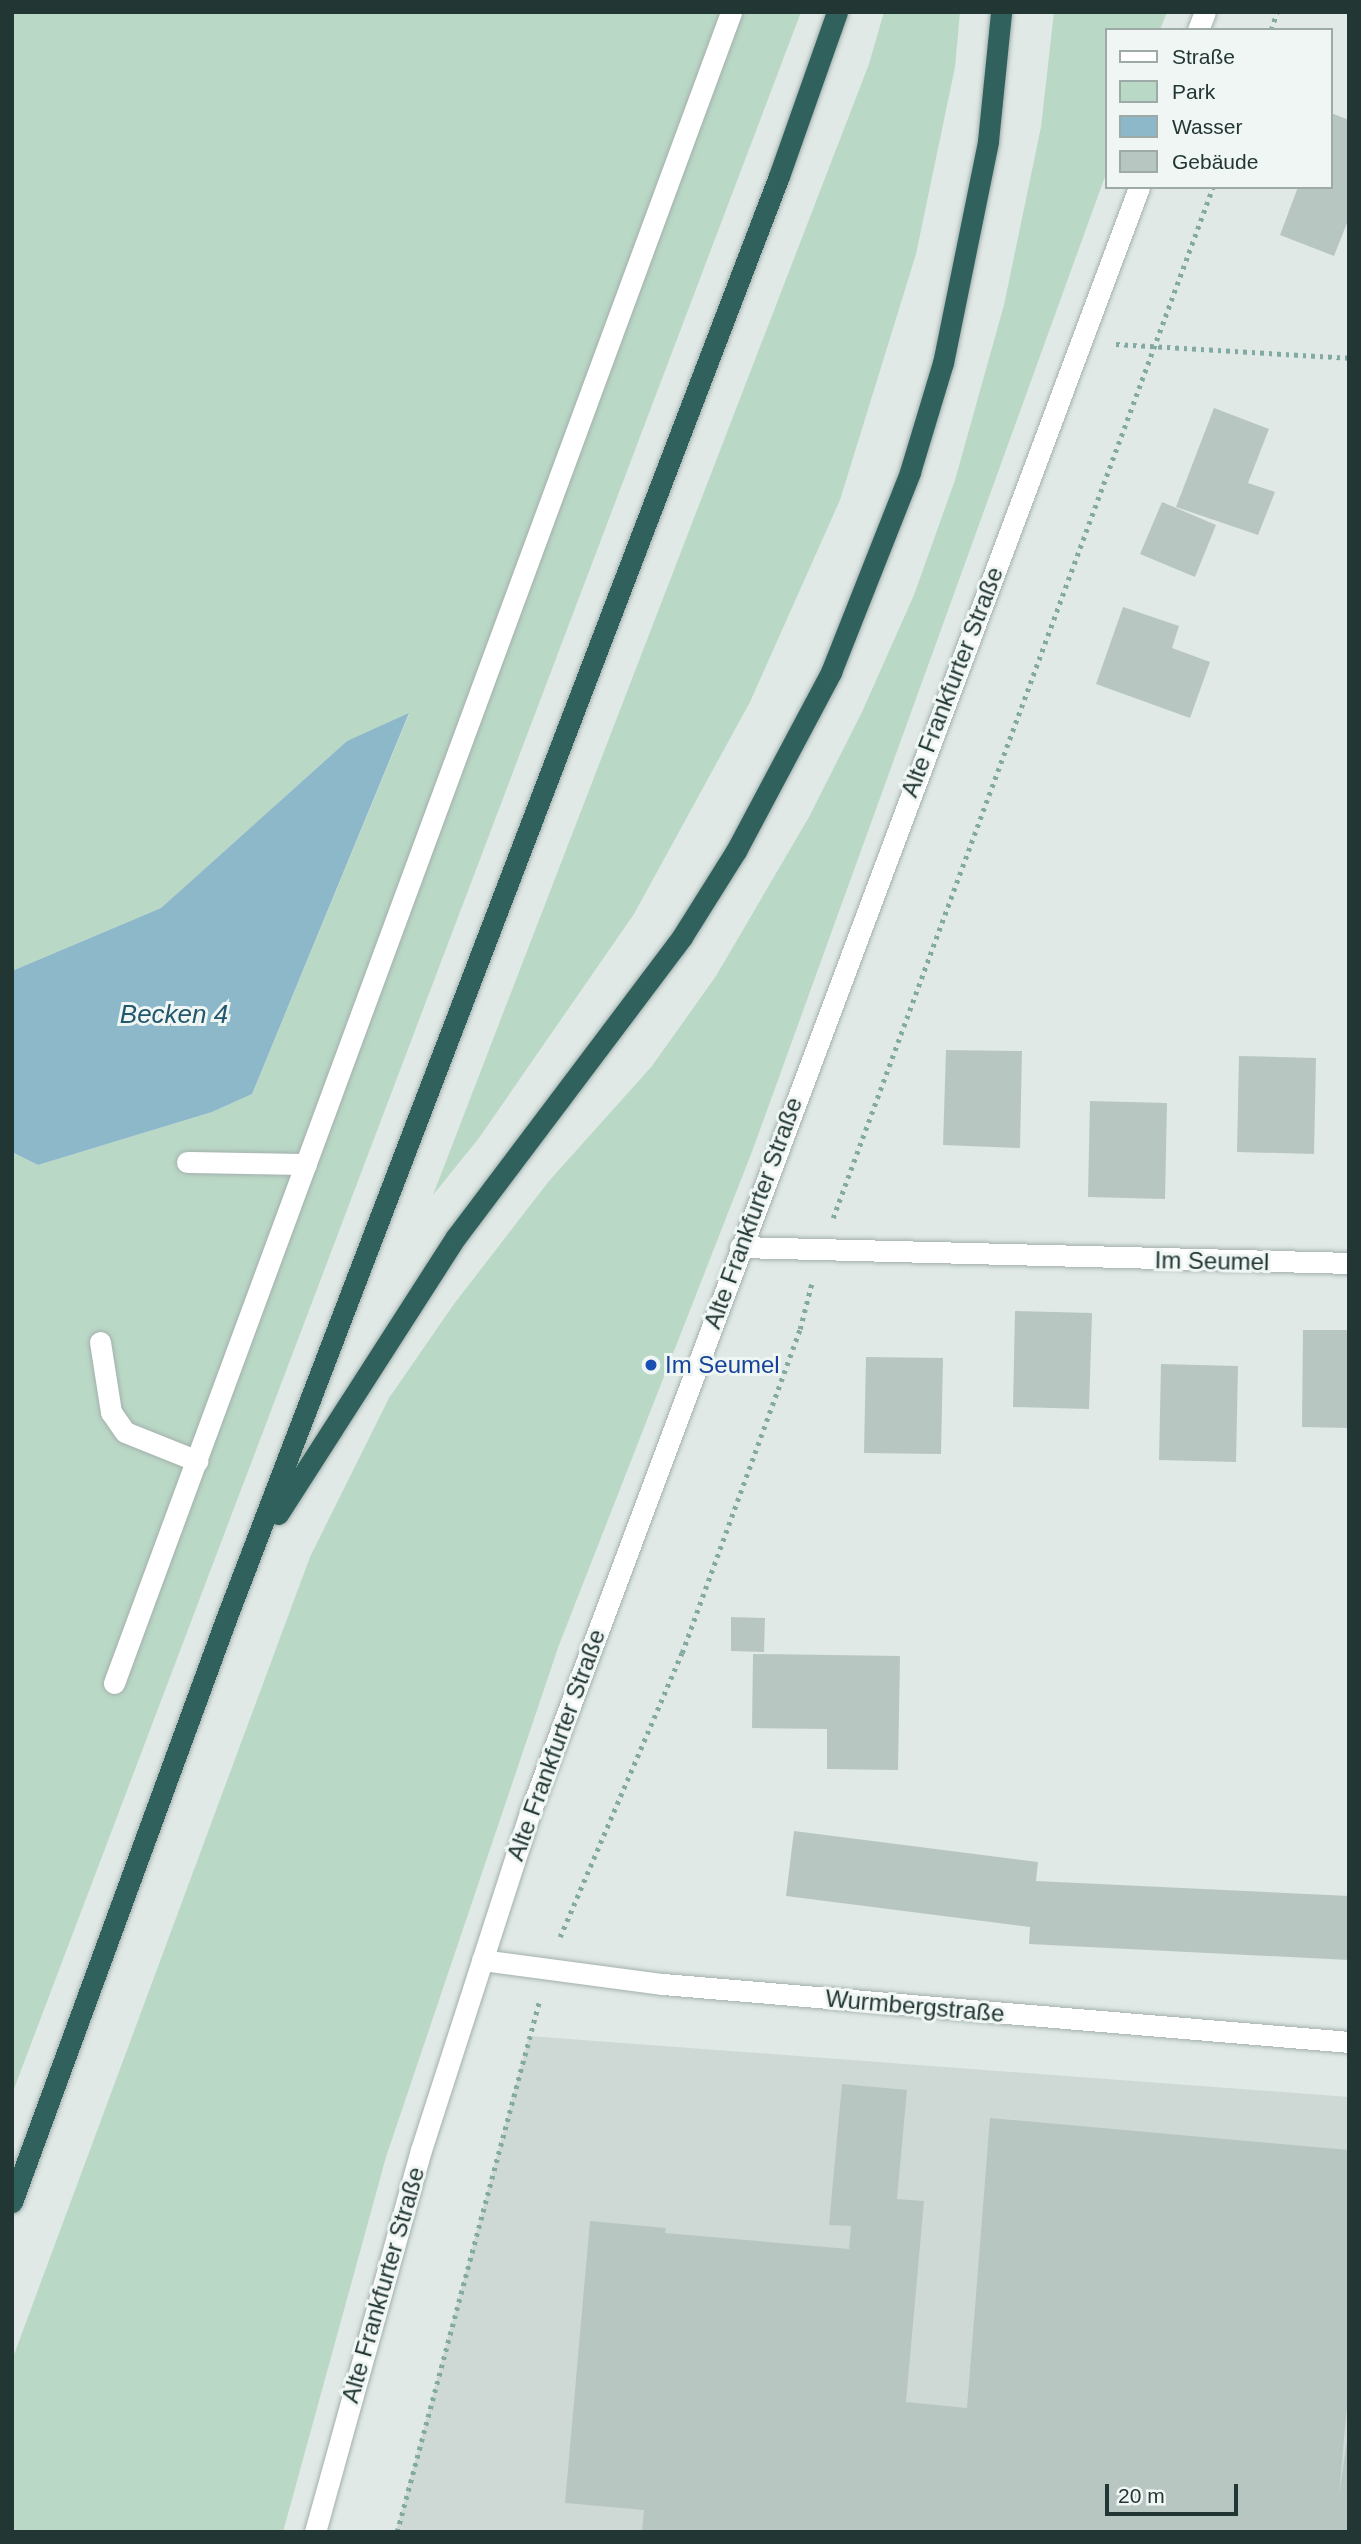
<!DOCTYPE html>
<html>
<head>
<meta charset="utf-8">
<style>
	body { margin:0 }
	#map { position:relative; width:1361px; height:2544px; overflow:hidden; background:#e0e9e6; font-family:Arial,sans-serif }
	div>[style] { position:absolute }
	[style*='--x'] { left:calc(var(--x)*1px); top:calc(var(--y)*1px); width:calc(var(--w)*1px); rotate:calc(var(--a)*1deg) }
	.built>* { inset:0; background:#ced9d5 }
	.green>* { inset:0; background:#bad8c6 }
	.water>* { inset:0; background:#8db8c9 }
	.building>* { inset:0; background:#b8c6c2 }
	.path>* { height:4.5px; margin-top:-2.25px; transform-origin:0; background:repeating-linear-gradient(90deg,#83aaa2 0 3.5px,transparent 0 8.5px) }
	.roads { filter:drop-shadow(0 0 2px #a3b0ad) drop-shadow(0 0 2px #a3b0ad) }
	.minor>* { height:21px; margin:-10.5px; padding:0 10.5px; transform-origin:10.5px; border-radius:10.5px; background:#fff }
	.highway>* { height:21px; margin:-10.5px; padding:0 10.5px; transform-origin:10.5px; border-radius:10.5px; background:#31615d }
	.dots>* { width:19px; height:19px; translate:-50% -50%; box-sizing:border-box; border:4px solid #f0f6f4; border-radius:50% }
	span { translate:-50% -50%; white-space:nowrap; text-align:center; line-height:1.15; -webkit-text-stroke:6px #f0f6f4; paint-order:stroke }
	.street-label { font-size:24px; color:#223734 }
	.transit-label { font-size:24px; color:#164399 }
	.left { translate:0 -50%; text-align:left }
	.water-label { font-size:26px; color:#23576d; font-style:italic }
	.frame { position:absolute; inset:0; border:14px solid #223734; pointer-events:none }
	.legend { position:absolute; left:1105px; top:28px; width:228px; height:161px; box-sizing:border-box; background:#f0f6f4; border:2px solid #9eaaa7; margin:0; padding:9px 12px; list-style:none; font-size:21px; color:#223734 }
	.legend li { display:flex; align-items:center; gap:14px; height:35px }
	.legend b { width:35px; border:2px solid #9eaaa7 }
	.scale { position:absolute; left:1105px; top:2484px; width:133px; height:32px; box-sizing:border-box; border:4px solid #223734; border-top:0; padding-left:9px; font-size:21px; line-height:24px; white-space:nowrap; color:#223734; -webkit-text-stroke:5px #f0f6f4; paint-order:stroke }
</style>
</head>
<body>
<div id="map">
	<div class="built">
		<div style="clip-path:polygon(529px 2036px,1349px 2097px,1349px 2532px,396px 2532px)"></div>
	</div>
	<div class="green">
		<div style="clip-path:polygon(12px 12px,801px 12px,12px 2094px,12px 1152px,38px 1165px,212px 1112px,252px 1094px,409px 714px,347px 741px,161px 908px,12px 971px)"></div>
		<div style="clip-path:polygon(884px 12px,960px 12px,955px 67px,916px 254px,840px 500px,750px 702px,634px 914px,479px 1138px,433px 1195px,869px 64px)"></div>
		<div style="clip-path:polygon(1054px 12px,1167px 12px,1160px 30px,1107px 30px,1107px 171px,753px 1149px,559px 1645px,386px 2157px,283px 2532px,12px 2532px,12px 2360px,310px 1557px,389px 1398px,454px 1304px,549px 1181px,652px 1066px,716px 976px,809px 817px,862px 712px,914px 595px,955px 480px,1004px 305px,1041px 127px)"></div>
	</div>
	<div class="water">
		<div style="clip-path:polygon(409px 713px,252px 1094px,212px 1112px,38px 1165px,12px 1152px,12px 971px,161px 908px,347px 741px)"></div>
	</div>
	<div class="building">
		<div style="clip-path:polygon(1331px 113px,1349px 120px,1349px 218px,1334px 256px,1280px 235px,1298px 187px,1331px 187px)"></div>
		<div style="clip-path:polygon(1214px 408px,1269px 429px,1248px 483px,1275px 492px,1258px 535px,1176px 507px)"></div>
		<div style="clip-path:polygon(1162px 502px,1216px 525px,1195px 577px,1140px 554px)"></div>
		<div style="clip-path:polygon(1123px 607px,1179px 626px,1172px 648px,1210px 662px,1190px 718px,1096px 684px)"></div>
		<div style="clip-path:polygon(946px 1050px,1022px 1051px,1020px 1148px,943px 1145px)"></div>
		<div style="clip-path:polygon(1239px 1056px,1316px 1058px,1314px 1154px,1237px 1152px)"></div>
		<div style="clip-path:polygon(1090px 1101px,1167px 1103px,1165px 1199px,1088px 1197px)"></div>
		<div style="clip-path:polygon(1015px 1311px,1092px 1313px,1089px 1409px,1013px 1407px)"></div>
		<div style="clip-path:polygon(1303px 1330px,1349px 1330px,1349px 1428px,1302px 1427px)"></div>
		<div style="clip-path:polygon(866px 1357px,943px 1358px,941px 1454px,864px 1453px)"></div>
		<div style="clip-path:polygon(1161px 1364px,1238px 1366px,1236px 1462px,1159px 1460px)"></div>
		<div style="clip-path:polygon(731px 1617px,765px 1618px,764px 1652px,731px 1651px)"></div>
		<div style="clip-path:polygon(753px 1654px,900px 1656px,898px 1770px,827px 1769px,827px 1729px,752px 1728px)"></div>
		<div style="clip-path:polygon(794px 1831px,1038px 1862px,1036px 1881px,1349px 1896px,1349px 1960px,1029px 1944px,1030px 1927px,786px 1896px)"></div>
		<div style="clip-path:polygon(842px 2084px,907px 2090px,897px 2199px,924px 2201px,906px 2402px,967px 2408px,990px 2118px,1349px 2150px,1349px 2383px,1339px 2495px,1349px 2427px,1349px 2532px,642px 2532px,644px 2510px,565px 2503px,590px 2221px,666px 2228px,665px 2233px,849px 2249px,851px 2226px,829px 2225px)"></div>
	</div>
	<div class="path">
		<div style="--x:1271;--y:30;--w:19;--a:-72"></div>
		<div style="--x:1116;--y:344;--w:233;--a:3.4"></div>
		<div style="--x:833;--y:1218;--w:1099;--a:-69.77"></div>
		<div style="--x:560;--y:1937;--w:309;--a:-66.8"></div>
		<div style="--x:682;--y:1653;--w:345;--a:-70"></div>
		<div style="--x:800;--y:1329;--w:49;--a:-75.7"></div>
		<div style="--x:397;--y:2532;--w:549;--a:-75"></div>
	</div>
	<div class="roads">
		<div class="minor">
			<div style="--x:1198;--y:30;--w:19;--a:-69"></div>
			<div style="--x:187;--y:1162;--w:119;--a:1"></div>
			<div style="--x:740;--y:1247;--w:609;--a:1.5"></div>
			<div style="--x:100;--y:1342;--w:71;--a:81.1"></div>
			<div style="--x:111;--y:1412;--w:24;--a:55"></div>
			<div style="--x:125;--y:1432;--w:78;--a:21.9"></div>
			<div style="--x:114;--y:1683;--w:1781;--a:-69.73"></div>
			<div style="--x:482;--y:1960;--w:183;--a:7.6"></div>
			<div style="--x:663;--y:1984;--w:688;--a:4.83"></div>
			<div style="--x:315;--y:2532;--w:396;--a:-74.5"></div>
			<div style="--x:421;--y:2150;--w:357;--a:-72.1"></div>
			<div style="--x:531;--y:1810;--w:1733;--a:-69.46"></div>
		</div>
		<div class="highway">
			<div style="--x:278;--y:1514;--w:329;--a:-57.3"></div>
			<div style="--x:456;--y:1237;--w:376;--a:-53"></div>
			<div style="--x:682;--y:937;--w:102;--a:-57.9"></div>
			<div style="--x:736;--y:851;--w:203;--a:-62"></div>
			<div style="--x:831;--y:672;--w:215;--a:-68.4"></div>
			<div style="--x:910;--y:472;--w:114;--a:-73.2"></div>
			<div style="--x:943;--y:363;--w:227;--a:-78.5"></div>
			<div style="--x:988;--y:141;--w:130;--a:-84.2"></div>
			<div style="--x:12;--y:2202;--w:621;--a:-69.84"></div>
			<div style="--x:226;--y:1619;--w:1545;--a:-69.03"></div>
			<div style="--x:779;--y:176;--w:174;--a:-70.5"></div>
		</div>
	</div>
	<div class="dots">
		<div style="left:651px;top:1365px;background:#1a4fb4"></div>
	</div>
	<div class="street-label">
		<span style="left:952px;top:682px;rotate:-69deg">Alte Frankfurter Straße</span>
		<span style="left:753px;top:1213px;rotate:-70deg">Alte Frankfurter Straße</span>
		<span style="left:1212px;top:1261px;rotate:1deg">Im Seumel</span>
		<span style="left:556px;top:1745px;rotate:-70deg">Alte Frankfurter Straße</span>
		<span style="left:915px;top:2006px;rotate:5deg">Wurmbergstraße</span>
		<span style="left:383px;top:2285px;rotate:-74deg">Alte Frankfurter Straße</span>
	</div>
	<div class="transit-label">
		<span class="left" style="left:665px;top:1365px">Im Seumel</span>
	</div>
	<div class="water-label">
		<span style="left:174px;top:1015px">Becken 4</span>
	</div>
	<div class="frame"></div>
	<ul class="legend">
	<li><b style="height:9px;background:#fff"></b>Straße</li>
	<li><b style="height:19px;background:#bad8c6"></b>Park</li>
	<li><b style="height:19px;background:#8db8c9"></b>Wasser</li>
	<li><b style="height:19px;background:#b8c6c2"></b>Gebäude</li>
	</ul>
	<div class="scale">20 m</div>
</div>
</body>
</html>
